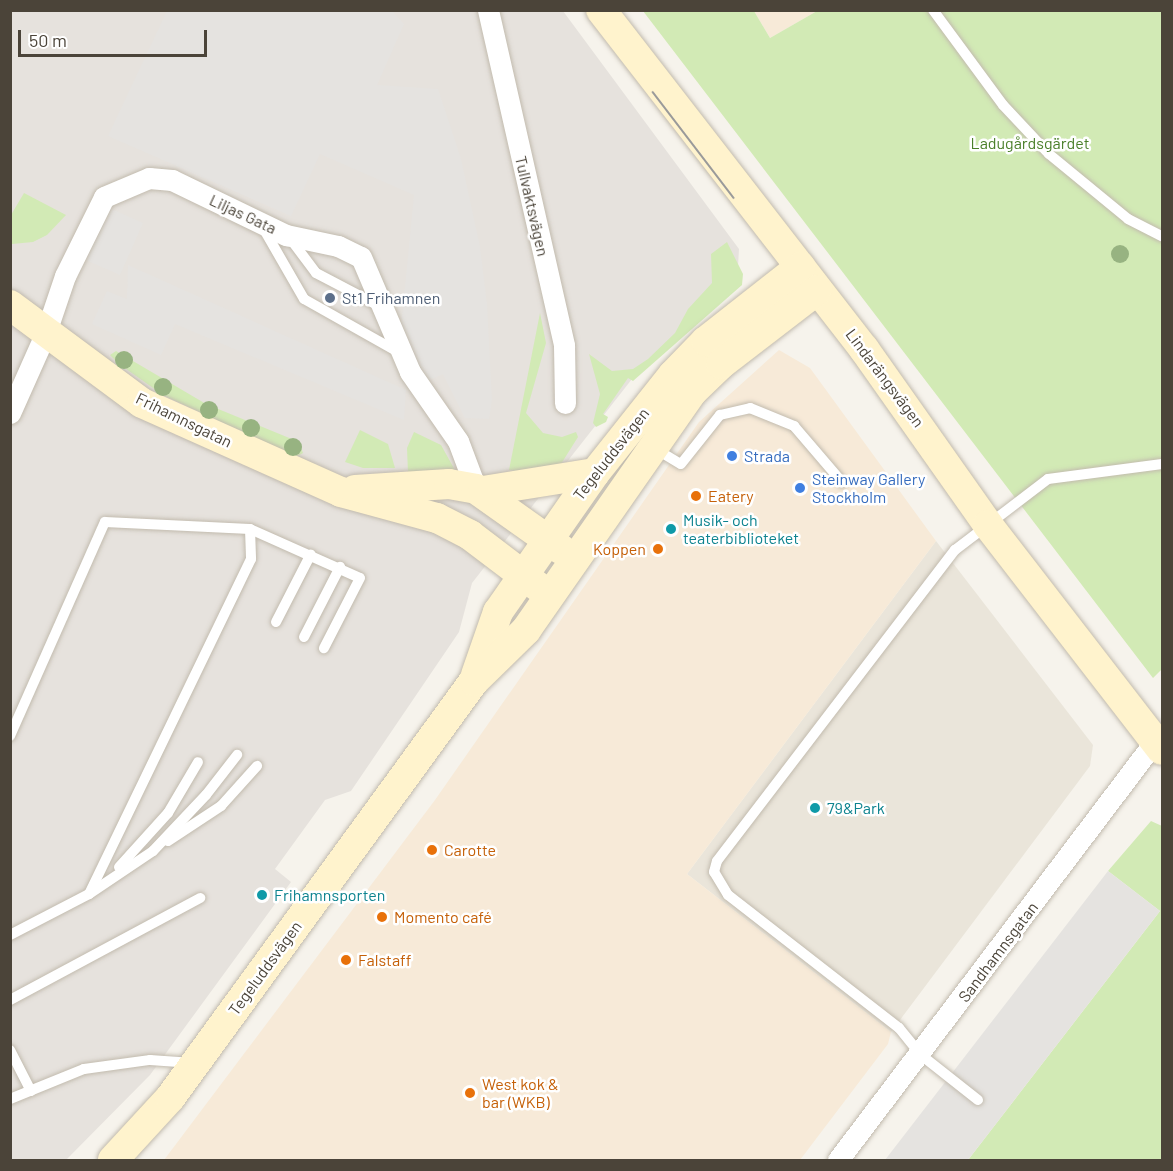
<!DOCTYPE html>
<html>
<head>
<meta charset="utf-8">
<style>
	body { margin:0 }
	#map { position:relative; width:1173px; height:1171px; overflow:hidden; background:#f6f3ec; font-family:Barlow,sans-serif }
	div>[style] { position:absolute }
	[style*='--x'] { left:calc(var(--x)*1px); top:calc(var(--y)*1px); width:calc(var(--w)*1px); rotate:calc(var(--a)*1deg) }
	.residential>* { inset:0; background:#eae5da }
	.commercial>* { inset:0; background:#f7ead8 }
	.industrial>* { inset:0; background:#e6e2dd }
	.green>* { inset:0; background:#d2eab5 }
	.parking>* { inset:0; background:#e5e3e0 }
	.roads { filter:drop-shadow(0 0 2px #c2bbae) drop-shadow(0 0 2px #c2bbae) }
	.lane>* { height:10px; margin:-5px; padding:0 5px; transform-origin:5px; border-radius:5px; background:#fff }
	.street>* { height:21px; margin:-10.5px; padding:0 10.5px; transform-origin:10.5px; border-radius:10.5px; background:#fff }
	.secondary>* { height:30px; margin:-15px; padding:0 15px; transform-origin:15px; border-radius:15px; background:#fff3cd }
	.tram>* { height:1.5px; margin:-0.75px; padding:0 0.75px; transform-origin:0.75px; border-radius:0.75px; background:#9a9a9a }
	.trees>* { width:18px; height:18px; margin:-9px; border-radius:50%; background:#97b381 }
	.dots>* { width:16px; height:16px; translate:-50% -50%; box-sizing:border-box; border:3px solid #fff; border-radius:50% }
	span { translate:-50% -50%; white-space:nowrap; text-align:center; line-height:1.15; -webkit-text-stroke:5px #fff; paint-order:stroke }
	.park-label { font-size:16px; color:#4a7f2a }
	.street-label { font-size:16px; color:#4b4439 }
	.service-label { font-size:16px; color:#4e5e75 }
	.left { translate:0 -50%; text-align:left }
	.shop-label { font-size:16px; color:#366cbe }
	.food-label { font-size:16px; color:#c56008 }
	.right { translate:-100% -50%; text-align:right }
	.culture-label { font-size:16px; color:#0d838f }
	.frame { position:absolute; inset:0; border:12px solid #4b4439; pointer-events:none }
	.scale { position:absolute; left:18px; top:30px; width:189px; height:27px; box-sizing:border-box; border:3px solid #4b4439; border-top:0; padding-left:8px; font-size:18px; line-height:21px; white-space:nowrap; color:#4b4439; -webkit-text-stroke:4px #fff; paint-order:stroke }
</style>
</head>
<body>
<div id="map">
	<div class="residential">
		<div style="clip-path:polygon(936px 541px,1093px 745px,1090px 766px,891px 1032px,687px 874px)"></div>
	</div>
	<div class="commercial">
		<div style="clip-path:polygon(754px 11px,817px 11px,770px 38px)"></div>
		<div style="clip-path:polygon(779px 350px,810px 368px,936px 541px,687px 874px,891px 1032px,888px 1044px,800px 1160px,164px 1160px,435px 800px,699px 422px)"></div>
	</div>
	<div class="industrial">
		<div style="clip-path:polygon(10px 11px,563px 11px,739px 249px,737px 284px,632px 379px,472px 583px,459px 632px,351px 791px,325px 800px,275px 869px,291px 882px,150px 1075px,66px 1160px,10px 1160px)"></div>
	</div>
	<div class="green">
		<div style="clip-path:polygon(643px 11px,754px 11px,770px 38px,817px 11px,1162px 11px,1162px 669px,1153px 678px)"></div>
		<div style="clip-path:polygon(24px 193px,66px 215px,47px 235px,33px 242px,12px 244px,11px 215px)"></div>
		<div style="clip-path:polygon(727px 242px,743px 274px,742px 285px,633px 381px,628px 378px,603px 414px,608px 417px,606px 422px,596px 427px,593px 423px,600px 394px,589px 354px,612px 371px,633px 369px,648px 359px,675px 333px,688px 309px,712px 283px,711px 254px)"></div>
		<div style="clip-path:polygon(540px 313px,546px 343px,526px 413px,543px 433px,562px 437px,576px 432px,578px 437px,561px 464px,526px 472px,509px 470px)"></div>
		<div style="clip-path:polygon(116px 351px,206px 404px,299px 442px,303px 453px,296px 457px,163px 395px,119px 364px,110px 355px)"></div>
		<div style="clip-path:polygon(360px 430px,388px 444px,395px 468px,363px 468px,345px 462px)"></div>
		<div style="clip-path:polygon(414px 432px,441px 445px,456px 472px,408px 473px,407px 448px)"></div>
		<div style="clip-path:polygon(1151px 821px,1162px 826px,1162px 1160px,968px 1160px,1160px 911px,1108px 871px)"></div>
	</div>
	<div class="parking">
		<div style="clip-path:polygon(167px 11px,392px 11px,404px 24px,377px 85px,438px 89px,461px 159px,480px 247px,487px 304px,492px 400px,489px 419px,465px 418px,443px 374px,426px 382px,401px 328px,414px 195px,320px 154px,291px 216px,108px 136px)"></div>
		<div style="clip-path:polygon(98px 203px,143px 223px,120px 275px,72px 254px)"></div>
		<div style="clip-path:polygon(128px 265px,406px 390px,404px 420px,175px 324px,161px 355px,92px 324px,107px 291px,127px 299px)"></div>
		<div style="clip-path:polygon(1108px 871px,1160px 911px,968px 1160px,885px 1160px)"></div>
	</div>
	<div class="roads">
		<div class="lane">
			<div style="--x:933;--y:10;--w:118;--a:53.6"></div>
			<div style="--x:1003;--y:105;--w:67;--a:46.8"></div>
			<div style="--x:1049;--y:154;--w:102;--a:39.4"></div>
			<div style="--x:1128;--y:219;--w:38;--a:27"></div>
			<div style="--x:262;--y:226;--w:84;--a:60.1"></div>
			<div style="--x:304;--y:299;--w:110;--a:29.4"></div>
			<div style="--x:289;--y:237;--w:45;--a:53.1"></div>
			<div style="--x:316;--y:273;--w:71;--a:27.6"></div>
			<div style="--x:654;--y:448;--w:31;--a:31"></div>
			<div style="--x:681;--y:464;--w:63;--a:-51.5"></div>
			<div style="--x:720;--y:415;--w:31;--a:-13"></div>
			<div style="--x:750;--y:408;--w:48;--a:22.2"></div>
			<div style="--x:794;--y:426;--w:74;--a:49.4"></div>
			<div style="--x:250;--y:529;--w:120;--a:24"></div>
			<div style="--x:360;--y:578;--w:79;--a:117.2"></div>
			<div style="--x:276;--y:622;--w:76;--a:-62.8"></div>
			<div style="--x:304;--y:637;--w:79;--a:-62.8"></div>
			<div style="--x:10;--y:736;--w:234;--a:-66.1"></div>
			<div style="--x:105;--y:522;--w:145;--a:2.8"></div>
			<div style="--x:250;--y:529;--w:30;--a:88"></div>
			<div style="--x:251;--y:559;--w:372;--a:115.8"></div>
			<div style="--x:89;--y:894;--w:89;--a:152.6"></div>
			<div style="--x:168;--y:841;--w:64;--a:-33.4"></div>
			<div style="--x:221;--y:806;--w:54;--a:-48"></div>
			<div style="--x:119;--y:867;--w:73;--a:-47.8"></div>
			<div style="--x:168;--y:813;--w:59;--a:-59.5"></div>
			<div style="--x:89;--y:894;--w:77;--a:-33.9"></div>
			<div style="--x:153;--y:851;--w:77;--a:-46.6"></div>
			<div style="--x:206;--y:795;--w:51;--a:-52.2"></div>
			<div style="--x:10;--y:1000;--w:216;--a:-28.2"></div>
			<div style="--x:10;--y:1050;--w:46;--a:62.9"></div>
			<div style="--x:10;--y:1099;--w:80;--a:-22.1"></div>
			<div style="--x:84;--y:1069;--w:67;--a:-7.8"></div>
			<div style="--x:150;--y:1060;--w:43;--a:4"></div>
			<div style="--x:978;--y:1100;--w:73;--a:-141.7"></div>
			<div style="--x:921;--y:1055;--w:35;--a:-129"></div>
			<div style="--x:899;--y:1028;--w:217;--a:-142.1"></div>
			<div style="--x:728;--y:895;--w:27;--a:-121"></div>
			<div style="--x:714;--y:872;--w:11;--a:-75"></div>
			<div style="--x:717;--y:861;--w:392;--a:-52.6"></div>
			<div style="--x:955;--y:550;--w:117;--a:-37.4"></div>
			<div style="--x:1048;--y:479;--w:115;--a:-7.5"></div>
		</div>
		<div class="street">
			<div style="--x:488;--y:10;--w:344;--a:77.2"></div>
			<div style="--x:564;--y:345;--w:58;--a:89"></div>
			<div style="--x:10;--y:413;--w:89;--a:-66"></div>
			<div style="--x:46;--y:332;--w:59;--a:-71.3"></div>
			<div style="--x:65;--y:276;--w:88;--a:-63.7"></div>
			<div style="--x:104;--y:197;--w:49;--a:-22.9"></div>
			<div style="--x:149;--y:178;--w:23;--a:5"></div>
			<div style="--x:172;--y:180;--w:127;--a:25.8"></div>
			<div style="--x:286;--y:235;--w:53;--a:11.9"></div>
			<div style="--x:338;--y:246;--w:25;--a:26"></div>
			<div style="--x:361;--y:257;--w:125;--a:66.9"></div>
			<div style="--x:410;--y:372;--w:84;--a:55.2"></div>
			<div style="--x:458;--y:441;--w:51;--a:69.4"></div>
			<div style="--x:838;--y:1160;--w:525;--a:-52.89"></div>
		</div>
		<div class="secondary">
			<div style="--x:601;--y:10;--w:429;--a:52.2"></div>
			<div style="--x:864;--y:349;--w:215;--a:54.8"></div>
			<div style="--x:988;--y:525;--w:284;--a:52.3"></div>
			<div style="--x:10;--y:305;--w:164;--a:36.6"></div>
			<div style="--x:142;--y:403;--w:218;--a:24.1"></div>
			<div style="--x:341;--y:492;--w:99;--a:15.2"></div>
			<div style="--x:437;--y:518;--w:37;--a:27"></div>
			<div style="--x:470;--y:535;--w:99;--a:37.2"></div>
			<div style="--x:355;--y:490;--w:94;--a:-3.7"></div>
			<div style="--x:449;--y:484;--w:27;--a:10"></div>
			<div style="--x:476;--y:489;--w:105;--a:35.3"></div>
			<div style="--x:483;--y:491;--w:113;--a:-9.1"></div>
			<div style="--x:476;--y:675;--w:67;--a:-70.8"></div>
			<div style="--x:498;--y:612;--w:169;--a:-55.1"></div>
			<div style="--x:595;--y:473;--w:125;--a:-51.5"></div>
			<div style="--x:673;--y:375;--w:47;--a:-45.9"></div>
			<div style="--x:706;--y:341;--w:120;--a:-38.2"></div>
			<div style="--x:113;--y:1160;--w:84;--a:-47.4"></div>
			<div style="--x:170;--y:1098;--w:516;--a:-53.91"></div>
			<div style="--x:474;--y:681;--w:73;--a:-44.4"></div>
			<div style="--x:526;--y:630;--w:292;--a:-55.1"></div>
			<div style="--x:693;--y:391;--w:39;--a:-44"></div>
			<div style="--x:721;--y:364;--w:121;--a:-37.6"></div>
		</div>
	</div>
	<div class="tram">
		<div style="--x:653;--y:92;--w:133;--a:52.6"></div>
	</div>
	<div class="trees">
		<div style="left:1120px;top:254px"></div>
		<div style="left:124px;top:360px"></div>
		<div style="left:163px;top:387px"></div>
		<div style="left:209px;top:410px"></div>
		<div style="left:251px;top:428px"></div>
		<div style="left:293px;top:447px"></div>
	</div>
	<div class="dots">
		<div style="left:330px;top:298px;background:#5c6f8a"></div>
		<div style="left:732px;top:456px;background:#3f7fe0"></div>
		<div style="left:800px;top:488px;background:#3f7fe0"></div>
		<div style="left:696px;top:496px;background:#e8710a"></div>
		<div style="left:671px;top:529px;background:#0f9aa8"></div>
		<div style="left:658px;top:549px;background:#e8710a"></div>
		<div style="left:815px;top:808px;background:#0f9aa8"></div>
		<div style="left:432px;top:850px;background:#e8710a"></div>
		<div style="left:262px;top:895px;background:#0f9aa8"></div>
		<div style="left:382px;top:917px;background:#e8710a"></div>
		<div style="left:346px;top:960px;background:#e8710a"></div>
		<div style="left:470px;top:1093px;background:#e8710a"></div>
	</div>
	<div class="park-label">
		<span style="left:1030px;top:143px">Ladugårdsgärdet</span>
	</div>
	<div class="street-label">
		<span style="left:532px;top:206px;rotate:77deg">Tullvaktsvägen</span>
		<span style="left:243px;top:214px;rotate:25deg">Liljas Gata</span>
		<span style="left:885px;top:378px;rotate:53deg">Lindarängsvägen</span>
		<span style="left:184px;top:420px;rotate:26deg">Frihamnsgatan</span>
		<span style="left:611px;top:454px;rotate:-52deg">Tegeluddsvägen</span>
		<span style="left:998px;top:952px;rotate:-53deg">Sandhamnsgatan</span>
		<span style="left:265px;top:968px;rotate:-54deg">Tegeluddsvägen</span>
	</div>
	<div class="service-label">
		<span class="left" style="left:342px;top:298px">St1 Frihamnen</span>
	</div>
	<div class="shop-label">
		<span class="left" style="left:744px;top:456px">Strada</span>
		<span class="left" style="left:812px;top:488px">Steinway Gallery<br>Stockholm</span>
	</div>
	<div class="food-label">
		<span class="left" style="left:708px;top:496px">Eatery</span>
		<span class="right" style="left:646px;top:549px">Koppen</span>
		<span class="left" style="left:444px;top:850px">Carotte</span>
		<span class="left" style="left:394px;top:917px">Momento café</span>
		<span class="left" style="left:358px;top:960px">Falstaff</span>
		<span class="left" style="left:482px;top:1093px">West kok &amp;<br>bar (WKB)</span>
	</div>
	<div class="culture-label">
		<span class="left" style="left:683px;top:529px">Musik- och<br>teaterbiblioteket</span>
		<span class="left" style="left:827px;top:808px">79&amp;Park</span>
		<span class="left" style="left:274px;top:895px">Frihamnsporten</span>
	</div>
	<div class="frame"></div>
	<div class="scale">50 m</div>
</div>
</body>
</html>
